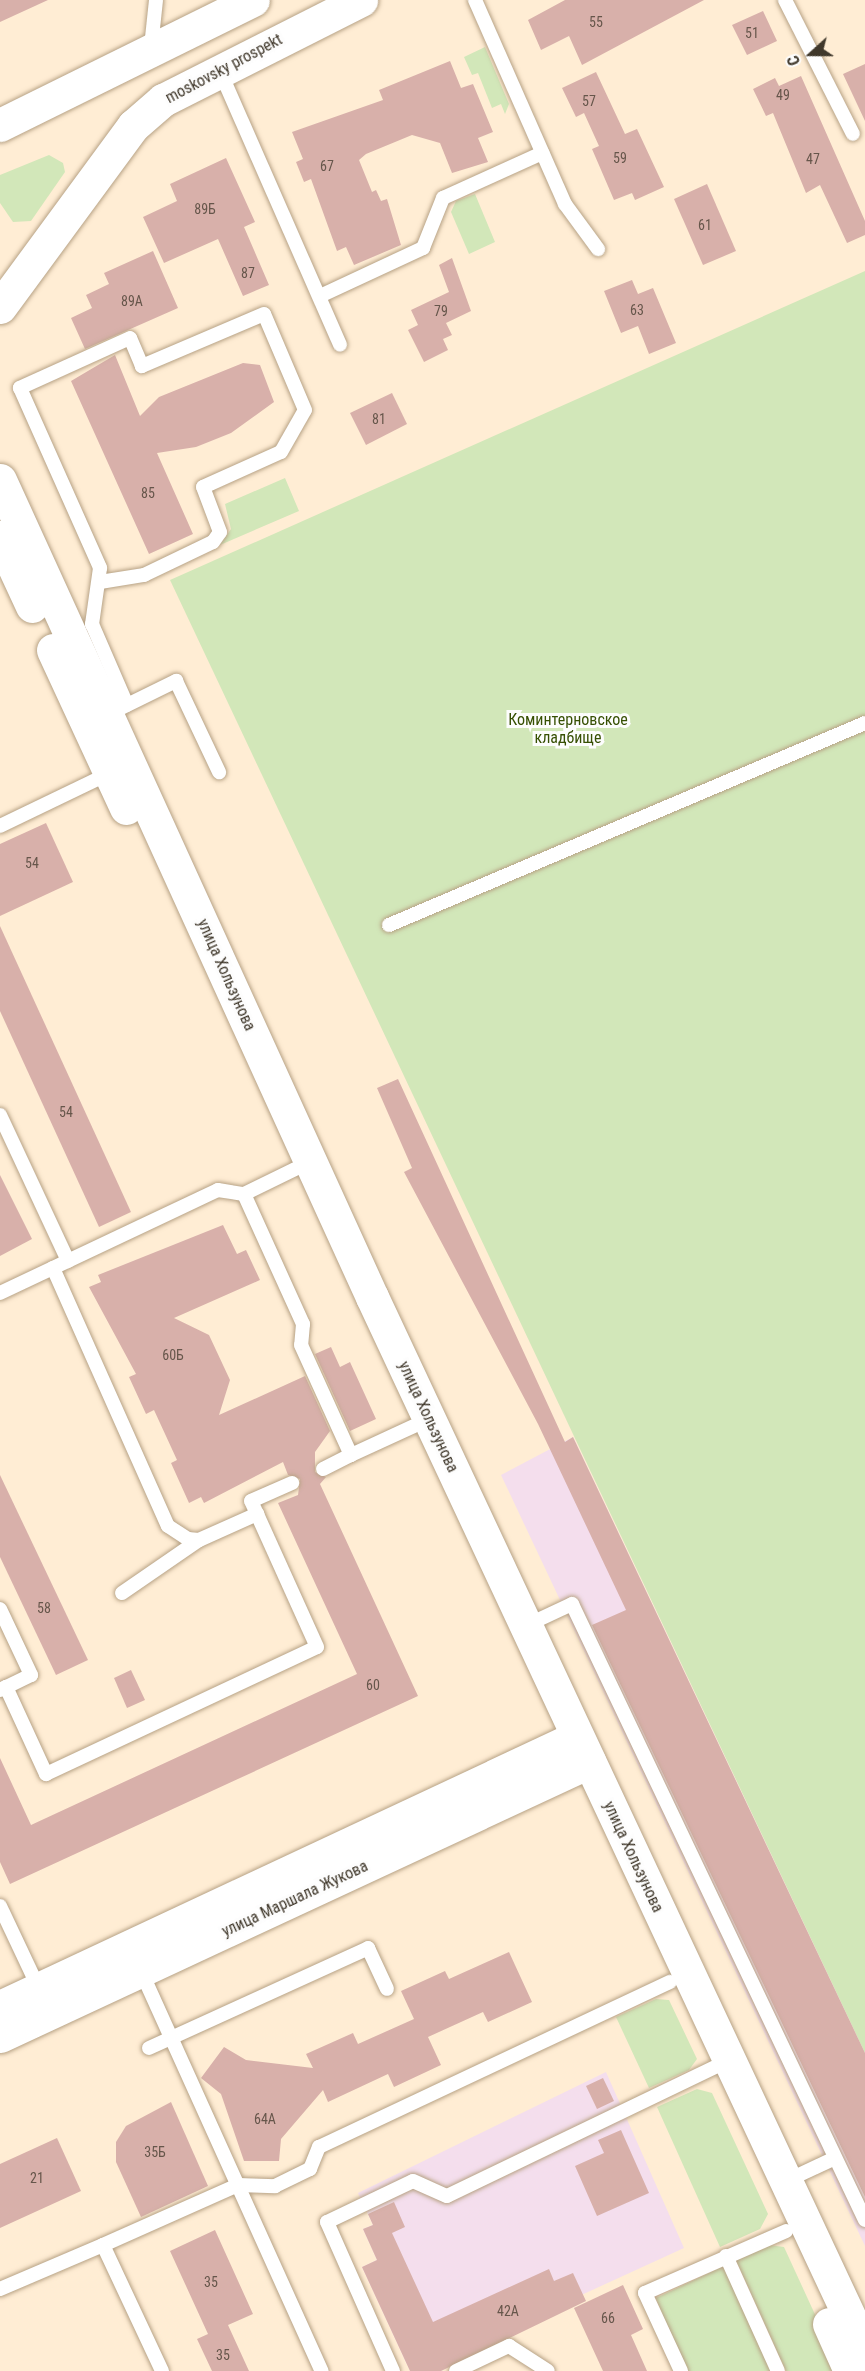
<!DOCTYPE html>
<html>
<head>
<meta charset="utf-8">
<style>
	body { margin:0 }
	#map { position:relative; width:865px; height:2371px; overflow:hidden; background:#ffedd4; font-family:"Roboto Condensed",sans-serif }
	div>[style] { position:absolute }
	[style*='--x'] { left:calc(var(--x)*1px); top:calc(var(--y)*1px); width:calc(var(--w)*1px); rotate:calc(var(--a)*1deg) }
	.industrial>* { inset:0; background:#f4deed }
	.green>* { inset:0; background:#d2e7b9 }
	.building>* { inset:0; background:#d8b0aa }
	.roads { filter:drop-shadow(0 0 2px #b7a285) drop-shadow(0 0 2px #b7a285) }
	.service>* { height:14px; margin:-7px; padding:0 7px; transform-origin:7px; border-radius:7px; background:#fff }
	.tertiary>* { height:33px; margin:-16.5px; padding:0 16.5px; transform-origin:16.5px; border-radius:16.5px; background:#fff }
	.secondary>* { height:33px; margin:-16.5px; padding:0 16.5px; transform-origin:16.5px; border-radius:16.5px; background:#fff }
	.primary>* { height:33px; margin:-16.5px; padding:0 16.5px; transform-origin:16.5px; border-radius:16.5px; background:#fff }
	span { translate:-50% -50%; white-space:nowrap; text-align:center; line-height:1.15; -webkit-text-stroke:6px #fdfdfd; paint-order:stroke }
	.number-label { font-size:14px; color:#66564b }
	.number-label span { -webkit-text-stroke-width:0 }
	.street-label { font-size:16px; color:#40382b }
	.park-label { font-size:16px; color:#375004 }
	.north { position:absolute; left:781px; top:24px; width:60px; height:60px; -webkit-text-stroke:4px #fdfdfd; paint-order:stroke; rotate:249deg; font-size:16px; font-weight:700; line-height:24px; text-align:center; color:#40382b }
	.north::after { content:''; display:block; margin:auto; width:21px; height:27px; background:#40382b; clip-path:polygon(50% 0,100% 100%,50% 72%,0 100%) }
</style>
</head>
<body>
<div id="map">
	<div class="industrial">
		<div style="clip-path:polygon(573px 1437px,865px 2053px,865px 2246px,501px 1475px)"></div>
		<div style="clip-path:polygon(606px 2072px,684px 2248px,553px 2308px,441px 2371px,410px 2371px,362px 2267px,377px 2260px,363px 2229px,373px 2225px,358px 2193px)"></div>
	</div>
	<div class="green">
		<div style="clip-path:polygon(485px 47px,509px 104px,505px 114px,501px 104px,492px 108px,478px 73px,472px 75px,464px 57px)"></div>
		<div style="clip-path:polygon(49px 155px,63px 163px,65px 172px,31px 221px,13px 222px,0 203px,0 175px)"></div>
		<div style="clip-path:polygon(475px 194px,495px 242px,469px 254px,451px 212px,456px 201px)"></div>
		<div style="clip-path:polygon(865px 271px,865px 2053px,170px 580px)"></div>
		<div style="clip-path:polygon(285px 478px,299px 511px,220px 545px,231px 529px,225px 504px)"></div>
		<div style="clip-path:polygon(656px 1999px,669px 2000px,697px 2059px,689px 2070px,649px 2088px,616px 2017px)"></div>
		<div style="clip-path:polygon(697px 2089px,712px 2093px,768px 2214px,760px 2229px,720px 2247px,657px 2107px)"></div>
		<div style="clip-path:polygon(769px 2245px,784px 2247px,841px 2371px,786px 2371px,736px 2260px)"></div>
		<div style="clip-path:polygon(724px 2266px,771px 2371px,685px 2371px,656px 2298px)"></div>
	</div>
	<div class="building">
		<div style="clip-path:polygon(0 0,48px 0,0 22px)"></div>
		<div style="clip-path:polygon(565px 0,704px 0,582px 65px,569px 36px,541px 50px,528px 20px)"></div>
		<div style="clip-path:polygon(763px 11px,777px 41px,747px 55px,732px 25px)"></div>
		<div style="clip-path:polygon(450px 61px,461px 88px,473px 84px,493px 132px,478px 138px,488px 162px,452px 173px,440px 143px,412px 135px,366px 154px,359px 160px,372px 192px,376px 190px,381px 201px,387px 199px,401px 245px,354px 265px,346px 247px,337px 251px,311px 179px,304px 182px,296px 162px,303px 159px,292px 132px,383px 100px,379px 90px)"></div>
		<div style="clip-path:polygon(865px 64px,865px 121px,843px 74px)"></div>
		<div style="clip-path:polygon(596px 72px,625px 134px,637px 129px,664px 187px,635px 200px,632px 193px,614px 200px,592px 149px,599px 146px,584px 113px,576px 117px,562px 88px)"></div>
		<div style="clip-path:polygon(801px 76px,865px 221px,865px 235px,847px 243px,820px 185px,806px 193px,773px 113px,766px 116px,753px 89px,775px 78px,779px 86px)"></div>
		<div style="clip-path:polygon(226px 158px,255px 222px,244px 227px,269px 285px,243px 296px,218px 239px,164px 263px,143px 217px,177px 201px,170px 184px)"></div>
		<div style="clip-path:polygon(707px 184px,736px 251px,703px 265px,674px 199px)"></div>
		<div style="clip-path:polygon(153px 251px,178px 308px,85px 349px,71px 318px,92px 308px,86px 295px,109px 284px,104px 273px)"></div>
		<div style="clip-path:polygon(452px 258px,471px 311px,446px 323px,452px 335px,443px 339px,448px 350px,424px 362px,408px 330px,418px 325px,411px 310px,449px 292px,439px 265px)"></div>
		<div style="clip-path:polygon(632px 280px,638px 294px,653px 288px,676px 343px,649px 354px,638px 326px,621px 333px,604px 291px)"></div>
		<div style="clip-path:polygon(115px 355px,140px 416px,159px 397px,243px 363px,260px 365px,274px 402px,231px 433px,196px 447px,157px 453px,193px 534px,149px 554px,71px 381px)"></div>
		<div style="clip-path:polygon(392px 393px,407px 424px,366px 445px,350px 413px)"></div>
		<div style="clip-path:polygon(46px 823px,73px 882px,0 916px,0 844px)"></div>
		<div style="clip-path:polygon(0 926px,131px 1212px,99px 1227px,0 1011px)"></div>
		<div style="clip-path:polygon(398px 1079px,565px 1442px,573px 1437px,865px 2053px,865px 2197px,592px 1625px,626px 1610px,538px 1424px,404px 1172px,412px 1168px,377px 1088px)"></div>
		<div style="clip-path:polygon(0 1175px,32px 1239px,0 1256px)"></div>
		<div style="clip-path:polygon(223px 1225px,237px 1254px,246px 1250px,260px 1280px,174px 1318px,209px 1335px,230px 1380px,219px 1415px,305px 1376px,330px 1431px,315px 1452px,315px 1472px,326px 1477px,320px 1484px,418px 1696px,10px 1884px,0 1862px,0 1758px,31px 1825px,357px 1674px,278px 1503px,298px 1495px,300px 1479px,288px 1475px,283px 1462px,204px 1503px,201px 1497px,189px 1503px,171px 1463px,177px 1460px,154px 1410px,146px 1414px,129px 1377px,136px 1374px,89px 1287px,101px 1282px,98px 1275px)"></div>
		<div style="clip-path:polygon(331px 1347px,340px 1367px,350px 1362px,376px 1419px,350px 1431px,315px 1354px)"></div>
		<div style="clip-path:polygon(0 1475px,88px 1660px,56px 1675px,0 1557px)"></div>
		<div style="clip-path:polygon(131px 1670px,145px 1700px,127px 1708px,114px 1678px)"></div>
		<div style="clip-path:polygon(509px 1952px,532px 2002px,488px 2022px,483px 2012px,428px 2037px,441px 2065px,394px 2087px,388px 2074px,328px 2102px,323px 2090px,281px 2139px,279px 2161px,244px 2161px,221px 2094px,201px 2078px,224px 2047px,246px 2060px,313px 2068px,306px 2054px,353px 2033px,358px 2044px,414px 2019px,401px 1991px,445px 1971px,449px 1979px)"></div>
		<div style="clip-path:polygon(603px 2078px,614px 2101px,597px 2109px,586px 2086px)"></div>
		<div style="clip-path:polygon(171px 2102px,208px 2186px,141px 2217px,116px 2162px,116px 2142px,126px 2126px)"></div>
		<div style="clip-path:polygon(621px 2130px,649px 2193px,597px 2216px,575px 2166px,604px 2153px,598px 2140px)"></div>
		<div style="clip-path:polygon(57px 2138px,81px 2191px,0 2228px,0 2164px)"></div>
		<div style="clip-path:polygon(394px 2202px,405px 2227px,392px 2233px,433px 2322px,549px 2269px,554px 2281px,573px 2273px,586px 2301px,441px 2371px,410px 2371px,362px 2267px,377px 2260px,363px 2229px,373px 2225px,368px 2214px)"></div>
		<div style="clip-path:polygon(215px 2230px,253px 2314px,228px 2325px,249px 2371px,212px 2371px,197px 2339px,208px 2334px,170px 2251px)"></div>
		<div style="clip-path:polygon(623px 2285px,643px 2329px,631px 2335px,647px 2371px,603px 2371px,574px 2308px)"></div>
	</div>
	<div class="roads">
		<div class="service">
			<div style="--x:475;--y:0;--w:223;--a:66.2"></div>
			<div style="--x:565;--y:204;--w:56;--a:53.7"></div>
			<div style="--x:785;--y:0;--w:150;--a:63.1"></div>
			<div style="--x:151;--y:47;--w:47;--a:-83.9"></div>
			<div style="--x:219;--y:69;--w:301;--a:66.3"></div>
			<div style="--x:320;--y:296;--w:114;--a:-25"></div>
			<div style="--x:423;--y:248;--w:54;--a:-68.2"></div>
			<div style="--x:443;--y:198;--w:109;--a:-24.4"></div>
			<div style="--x:100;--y:582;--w:45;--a:-9"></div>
			<div style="--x:144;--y:575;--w:76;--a:-25.6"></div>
			<div style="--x:213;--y:542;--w:12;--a:-55"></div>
			<div style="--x:220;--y:532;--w:48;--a:-110.7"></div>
			<div style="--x:203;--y:487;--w:85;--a:-24.2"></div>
			<div style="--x:281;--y:452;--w:48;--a:-60.3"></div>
			<div style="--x:305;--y:410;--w:104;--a:-113.1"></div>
			<div style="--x:264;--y:314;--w:133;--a:156.9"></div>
			<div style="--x:142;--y:366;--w:30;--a:-113"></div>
			<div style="--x:130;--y:338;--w:121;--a:155.6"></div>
			<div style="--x:20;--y:388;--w:197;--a:66"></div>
			<div style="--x:100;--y:568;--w:57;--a:98.1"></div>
			<div style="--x:92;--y:624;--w:88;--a:66.6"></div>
			<div style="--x:119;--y:709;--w:64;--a:-26.2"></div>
			<div style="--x:176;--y:681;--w:101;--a:64.7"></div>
			<div style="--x:0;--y:826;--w:122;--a:-25.7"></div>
			<div style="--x:389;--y:925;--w:517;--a:-22.99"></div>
			<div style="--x:0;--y:1115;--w:161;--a:65"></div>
			<div style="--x:244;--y:1194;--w:143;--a:65.6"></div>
			<div style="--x:303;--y:1324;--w:21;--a:95"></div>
			<div style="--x:301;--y:1345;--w:121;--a:65.6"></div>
			<div style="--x:351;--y:1455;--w:69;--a:-24.7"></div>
			<div style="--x:53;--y:1268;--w:282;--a:66"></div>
			<div style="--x:168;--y:1526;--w:24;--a:33"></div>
			<div style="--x:188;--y:1539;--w:11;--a:5"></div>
			<div style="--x:199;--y:1540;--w:64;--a:-24.1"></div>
			<div style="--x:0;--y:1293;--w:241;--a:-25.3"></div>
			<div style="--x:218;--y:1190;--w:26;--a:9"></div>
			<div style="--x:244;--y:1194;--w:57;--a:-26.1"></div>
			<div style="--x:323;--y:1469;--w:31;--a:-27"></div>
			<div style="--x:122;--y:1593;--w:93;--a:-34.5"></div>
			<div style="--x:0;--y:1609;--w:73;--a:64.8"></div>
			<div style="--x:31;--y:1675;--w:28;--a:154"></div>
			<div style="--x:525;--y:1626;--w:52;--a:-25.1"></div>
			<div style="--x:572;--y:1604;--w:682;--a:64.56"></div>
			<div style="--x:0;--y:1690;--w:7;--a:-27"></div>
			<div style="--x:6;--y:1687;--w:96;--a:65.3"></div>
			<div style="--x:46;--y:1774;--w:299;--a:-25.1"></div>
			<div style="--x:317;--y:1647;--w:160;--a:-114.3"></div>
			<div style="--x:251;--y:1501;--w:45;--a:-23.7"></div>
			<div style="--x:0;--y:1906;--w:92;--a:64.8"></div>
			<div style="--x:141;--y:1971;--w:439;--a:65.7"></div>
			<div style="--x:149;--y:2048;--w:241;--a:-24.5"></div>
			<div style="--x:368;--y:1948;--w:45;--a:65.1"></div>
			<div style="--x:786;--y:2181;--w:54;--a:-25.1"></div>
			<div style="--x:103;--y:2245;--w:148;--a:-24"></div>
			<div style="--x:238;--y:2185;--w:37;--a:2"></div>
			<div style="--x:275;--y:2186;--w:39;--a:-26"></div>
			<div style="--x:310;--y:2169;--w:24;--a:-68"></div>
			<div style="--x:319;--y:2147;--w:388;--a:-25.2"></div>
			<div style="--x:726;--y:2256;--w:126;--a:65.7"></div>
			<div style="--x:0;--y:2289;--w:112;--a:-23.1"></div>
			<div style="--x:103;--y:2245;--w:139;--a:64.9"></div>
			<div style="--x:393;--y:2371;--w:163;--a:-113.9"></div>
			<div style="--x:327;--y:2222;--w:95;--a:-25.5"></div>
			<div style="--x:413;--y:2181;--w:37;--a:24"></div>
			<div style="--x:447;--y:2196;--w:312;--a:-25.7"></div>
			<div style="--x:456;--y:2371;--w:59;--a:-25.3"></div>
			<div style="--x:509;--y:2346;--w:46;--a:32.7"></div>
			<div style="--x:681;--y:2371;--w:86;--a:-114.8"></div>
			<div style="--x:645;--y:2293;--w:154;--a:-23.7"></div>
		</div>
		<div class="tertiary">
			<div style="--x:0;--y:2007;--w:637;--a:-25.08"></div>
			<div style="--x:0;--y:2036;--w:650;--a:-24.95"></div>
		</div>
		<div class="secondary">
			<div style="--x:0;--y:480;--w:898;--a:65.52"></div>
			<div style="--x:372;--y:1297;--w:1163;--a:64.91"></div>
			<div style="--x:0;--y:537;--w:76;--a:65.1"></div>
			<div style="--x:53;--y:650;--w:174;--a:65.2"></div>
			<div style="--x:829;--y:2324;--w:51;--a:65.9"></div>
		</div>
		<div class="primary">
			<div style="--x:0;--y:125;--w:282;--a:-26.3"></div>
			<div style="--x:0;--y:307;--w:225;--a:-53.7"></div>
			<div style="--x:133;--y:126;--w:40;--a:-41"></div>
			<div style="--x:163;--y:100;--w:222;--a:-26.8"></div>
		</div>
	</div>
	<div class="number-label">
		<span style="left:596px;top:22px">55</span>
		<span style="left:752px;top:33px">51</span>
		<span style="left:783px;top:95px">49</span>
		<span style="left:589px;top:101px">57</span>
		<span style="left:620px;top:158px">59</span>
		<span style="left:813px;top:159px">47</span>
		<span style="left:327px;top:166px">67</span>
		<span style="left:205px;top:209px">89Б</span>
		<span style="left:705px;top:225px">61</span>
		<span style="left:248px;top:273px">87</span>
		<span style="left:132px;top:301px">89А</span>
		<span style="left:637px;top:310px">63</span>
		<span style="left:441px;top:311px">79</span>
		<span style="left:379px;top:419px">81</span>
		<span style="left:148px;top:493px">85</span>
		<span style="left:32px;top:863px">54</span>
		<span style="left:66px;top:1112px">54</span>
		<span style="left:173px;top:1355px">60Б</span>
		<span style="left:44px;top:1608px">58</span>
		<span style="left:373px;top:1685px">60</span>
		<span style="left:265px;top:2119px">64А</span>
		<span style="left:155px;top:2152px">35Б</span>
		<span style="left:37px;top:2178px">21</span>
		<span style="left:211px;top:2282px">35</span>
		<span style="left:508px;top:2311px">42А</span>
		<span style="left:608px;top:2318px">66</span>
		<span style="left:223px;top:2355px">35</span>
	</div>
	<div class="street-label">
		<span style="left:224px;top:69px;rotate:-28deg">moskovsky prospekt</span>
		<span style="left:226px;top:975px;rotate:66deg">улица Хользунова</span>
		<span style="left:428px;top:1417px;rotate:65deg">улица Хользунова</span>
		<span style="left:633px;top:1857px;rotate:65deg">улица Хользунова</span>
		<span style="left:295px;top:1899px;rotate:-25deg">улица Маршала Жукова</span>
	</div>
	<div class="park-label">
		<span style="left:568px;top:729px">Коминтерновское<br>кладбище</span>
	</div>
	<div class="north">С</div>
</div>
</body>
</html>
